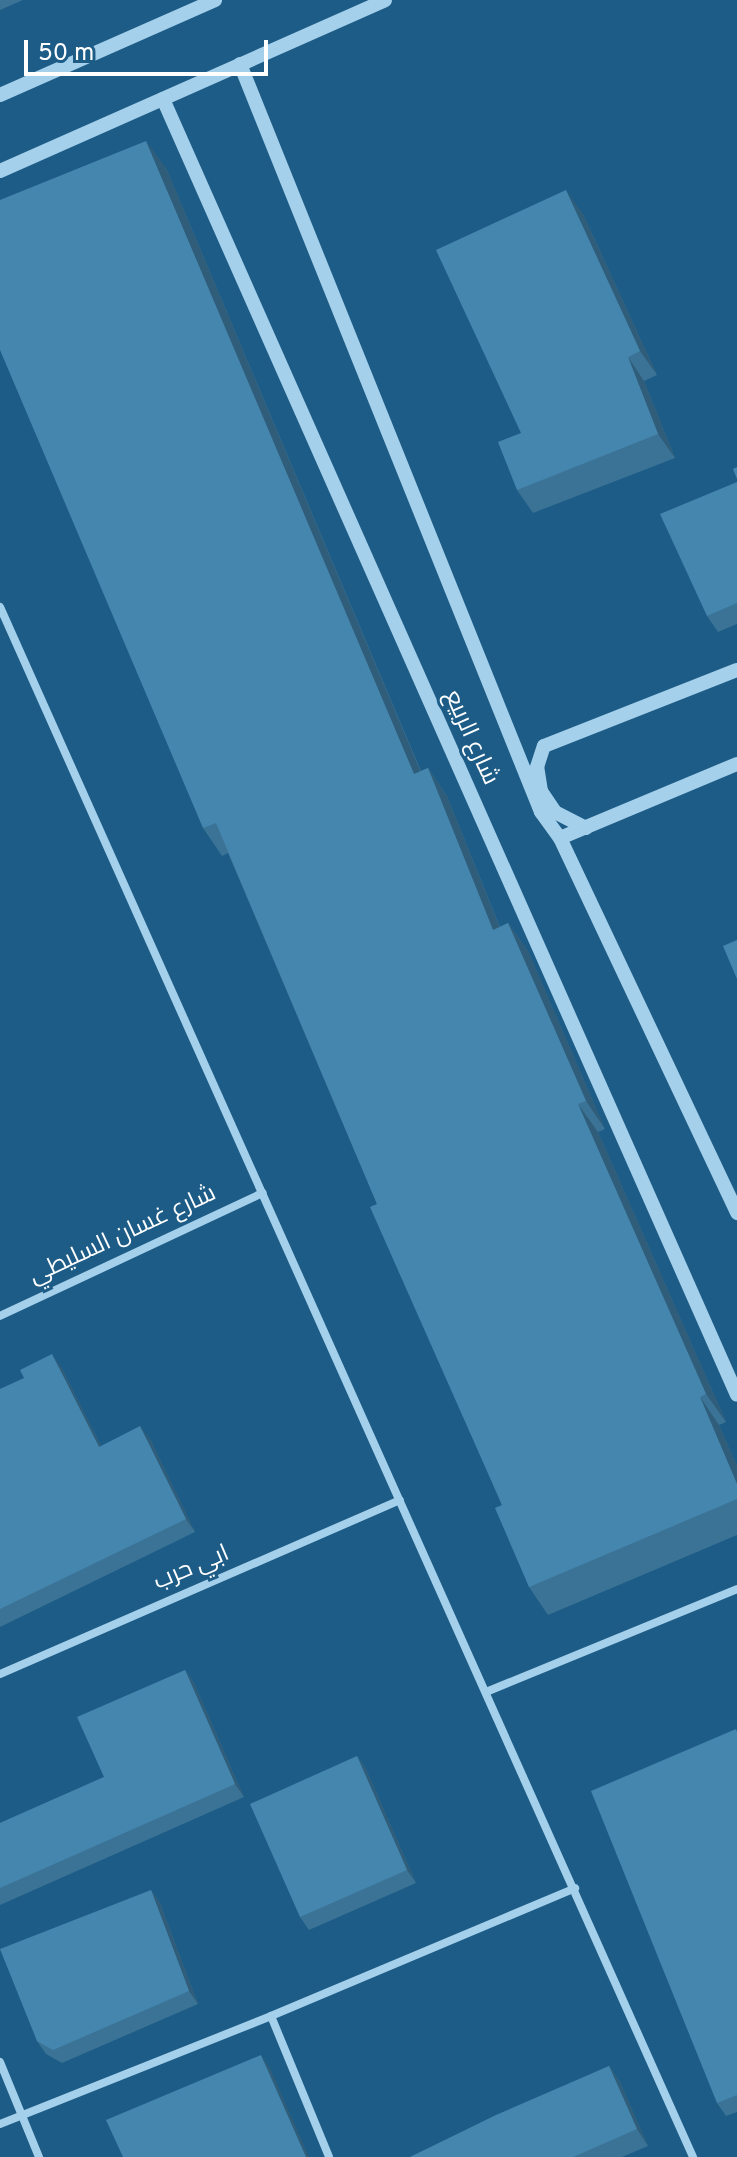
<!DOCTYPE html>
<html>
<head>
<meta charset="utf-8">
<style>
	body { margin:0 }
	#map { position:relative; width:737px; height:2157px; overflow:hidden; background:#1d5c86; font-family:Overpass,Cairo,sans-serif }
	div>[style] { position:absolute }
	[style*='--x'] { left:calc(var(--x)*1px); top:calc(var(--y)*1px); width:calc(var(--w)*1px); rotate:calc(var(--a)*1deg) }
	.minor>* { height:8px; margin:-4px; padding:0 4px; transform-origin:4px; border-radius:4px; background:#a5d0eb }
	.tertiary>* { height:14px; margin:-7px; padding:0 7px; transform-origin:7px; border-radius:7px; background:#a5d0eb }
	.wall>* { inset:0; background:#3b7396 }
	.shaded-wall>* { inset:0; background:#305e7a }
	.building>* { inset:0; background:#4586af }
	span { translate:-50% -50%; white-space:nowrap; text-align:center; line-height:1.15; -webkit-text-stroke:6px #1d5c86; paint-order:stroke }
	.street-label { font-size:24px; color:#fff }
	.scale { position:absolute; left:24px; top:40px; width:244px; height:36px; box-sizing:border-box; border:4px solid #fff; border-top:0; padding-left:10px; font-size:24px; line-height:28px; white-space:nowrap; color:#fff; -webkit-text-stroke:6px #1d5c86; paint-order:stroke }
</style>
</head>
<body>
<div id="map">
	<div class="minor">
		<div style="--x:0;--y:607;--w:1698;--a:65.91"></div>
		<div style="--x:0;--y:1316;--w:290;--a:-25.1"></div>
		<div style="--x:0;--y:1674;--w:436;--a:-23.5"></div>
		<div style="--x:486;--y:1692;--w:271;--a:-22.3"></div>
		<div style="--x:271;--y:2016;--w:152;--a:67.6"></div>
		<div style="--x:0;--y:2062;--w:103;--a:67.7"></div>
		<div style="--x:0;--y:2124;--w:292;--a:-21.7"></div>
		<div style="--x:271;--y:2016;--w:330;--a:-22.8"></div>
	</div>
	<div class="tertiary">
		<div style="--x:240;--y:64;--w:806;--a:68.08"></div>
		<div style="--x:541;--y:812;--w:32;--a:54"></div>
		<div style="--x:560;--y:838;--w:415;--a:64.7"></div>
		<div style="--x:0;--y:95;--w:235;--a:-23.8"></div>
		<div style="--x:163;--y:99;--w:1417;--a:66.11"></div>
		<div style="--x:0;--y:171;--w:421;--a:-23.9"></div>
		<div style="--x:586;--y:828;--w:35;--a:-153"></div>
		<div style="--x:555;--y:812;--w:25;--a:-124"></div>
		<div style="--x:541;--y:791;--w:24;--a:-99"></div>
		<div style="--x:537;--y:767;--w:22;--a:-72"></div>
		<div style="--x:544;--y:746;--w:207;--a:-21.5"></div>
		<div style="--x:560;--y:838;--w:192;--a:-22.7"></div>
	</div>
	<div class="wall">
		<div style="clip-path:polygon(0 0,23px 0,0 10px)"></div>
		<div style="clip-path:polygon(166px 168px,421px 771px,428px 768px,447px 796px,500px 927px,508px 923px,528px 951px,605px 1129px,598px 1132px,726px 1422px,719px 1425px,737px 1466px,737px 1535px,548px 1615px,529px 1587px,502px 1505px,377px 1204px,228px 853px,222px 856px,203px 828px)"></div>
		<div style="clip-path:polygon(583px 214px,657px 375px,644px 381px,675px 458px,533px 513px,517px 490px,521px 433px)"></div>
		<div style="clip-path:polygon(737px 482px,737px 624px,718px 632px,707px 616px)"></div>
		<div style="clip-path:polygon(61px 1367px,101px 1446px,150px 1439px,195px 1532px,0 1627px,0 1389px)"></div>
		<div style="clip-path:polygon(185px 1670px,194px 1683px,244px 1797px,0 1905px,0 1823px,104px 1777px)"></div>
		<div style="clip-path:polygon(737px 1731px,737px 2112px,726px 2116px,717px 2103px)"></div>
		<div style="clip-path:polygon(357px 1756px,366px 1769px,416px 1883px,309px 1930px,300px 1917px)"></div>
		<div style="clip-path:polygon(151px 1890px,160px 1903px,198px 2004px,62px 2063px,46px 2054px,37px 2041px)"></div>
		<div style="clip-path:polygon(609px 2066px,620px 2082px,648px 2146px,622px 2157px,410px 2157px)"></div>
	</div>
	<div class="shaded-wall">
		<div style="clip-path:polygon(146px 141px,166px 168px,433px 801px,414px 774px)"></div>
		<div style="clip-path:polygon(566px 190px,583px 214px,657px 375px,640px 351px)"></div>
		<div style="clip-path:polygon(628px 357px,644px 381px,675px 458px,658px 434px)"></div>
		<div style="clip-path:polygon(428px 768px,447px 796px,512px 958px,493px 930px)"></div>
		<div style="clip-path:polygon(508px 923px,528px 951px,605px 1129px,586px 1101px)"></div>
		<div style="clip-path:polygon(578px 1104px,598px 1132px,726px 1422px,706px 1394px)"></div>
		<div style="clip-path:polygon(52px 1354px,61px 1367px,108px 1460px,99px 1447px)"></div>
		<div style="clip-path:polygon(700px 1397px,719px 1425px,737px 1466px,737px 1484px)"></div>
		<div style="clip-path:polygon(140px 1426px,150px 1439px,195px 1532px,186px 1519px)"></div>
		<div style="clip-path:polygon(185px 1670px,194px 1683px,244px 1797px,235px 1784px)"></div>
		<div style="clip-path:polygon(357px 1756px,366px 1769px,416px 1883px,407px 1870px)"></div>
		<div style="clip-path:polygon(151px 1890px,160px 1903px,198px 2004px,189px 1991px)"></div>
		<div style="clip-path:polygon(261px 2055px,270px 2068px,309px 2157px,306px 2157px)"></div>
		<div style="clip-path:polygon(609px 2066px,620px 2082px,648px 2146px,637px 2129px)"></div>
	</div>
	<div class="building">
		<div style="clip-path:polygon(146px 141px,414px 774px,428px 768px,493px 930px,508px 923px,586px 1101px,578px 1104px,706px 1394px,700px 1397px,737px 1484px,737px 1499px,529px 1587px,495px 1508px,502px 1505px,370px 1207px,377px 1204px,216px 823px,203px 828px,0 350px,0 200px)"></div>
		<div style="clip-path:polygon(566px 190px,640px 351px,628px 357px,658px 434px,517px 490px,498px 442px,521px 433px,436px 250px)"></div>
		<div style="clip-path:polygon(737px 467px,737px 479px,733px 469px)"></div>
		<div style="clip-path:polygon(737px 482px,737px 603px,707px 616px,660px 514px)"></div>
		<div style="clip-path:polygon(737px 940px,737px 979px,723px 946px)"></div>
		<div style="clip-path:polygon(52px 1354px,99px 1447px,140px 1426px,186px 1519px,0 1609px,0 1389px,24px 1378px,20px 1370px)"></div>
		<div style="clip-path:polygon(185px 1670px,235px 1784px,0 1888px,0 1823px,104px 1777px,77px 1717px)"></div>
		<div style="clip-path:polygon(736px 1729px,737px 1732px,737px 2095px,717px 2103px,591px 1791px)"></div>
		<div style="clip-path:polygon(357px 1756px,407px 1870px,300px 1917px,250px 1804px)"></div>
		<div style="clip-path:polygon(151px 1890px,189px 1991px,53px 2050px,37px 2041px,0 1949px)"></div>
		<div style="clip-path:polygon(261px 2055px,306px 2157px,123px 2157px,106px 2120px)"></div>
		<div style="clip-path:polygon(609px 2066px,637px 2129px,573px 2157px,410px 2157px,496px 2115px)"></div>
	</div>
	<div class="street-label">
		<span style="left:470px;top:738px;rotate:66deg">شارع الربيع</span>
		<span style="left:123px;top:1236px;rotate:-25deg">شارع غسان السليطي</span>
		<span style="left:192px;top:1569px;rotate:-23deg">ابي حرب</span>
	</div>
	<div class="scale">50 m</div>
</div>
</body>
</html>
